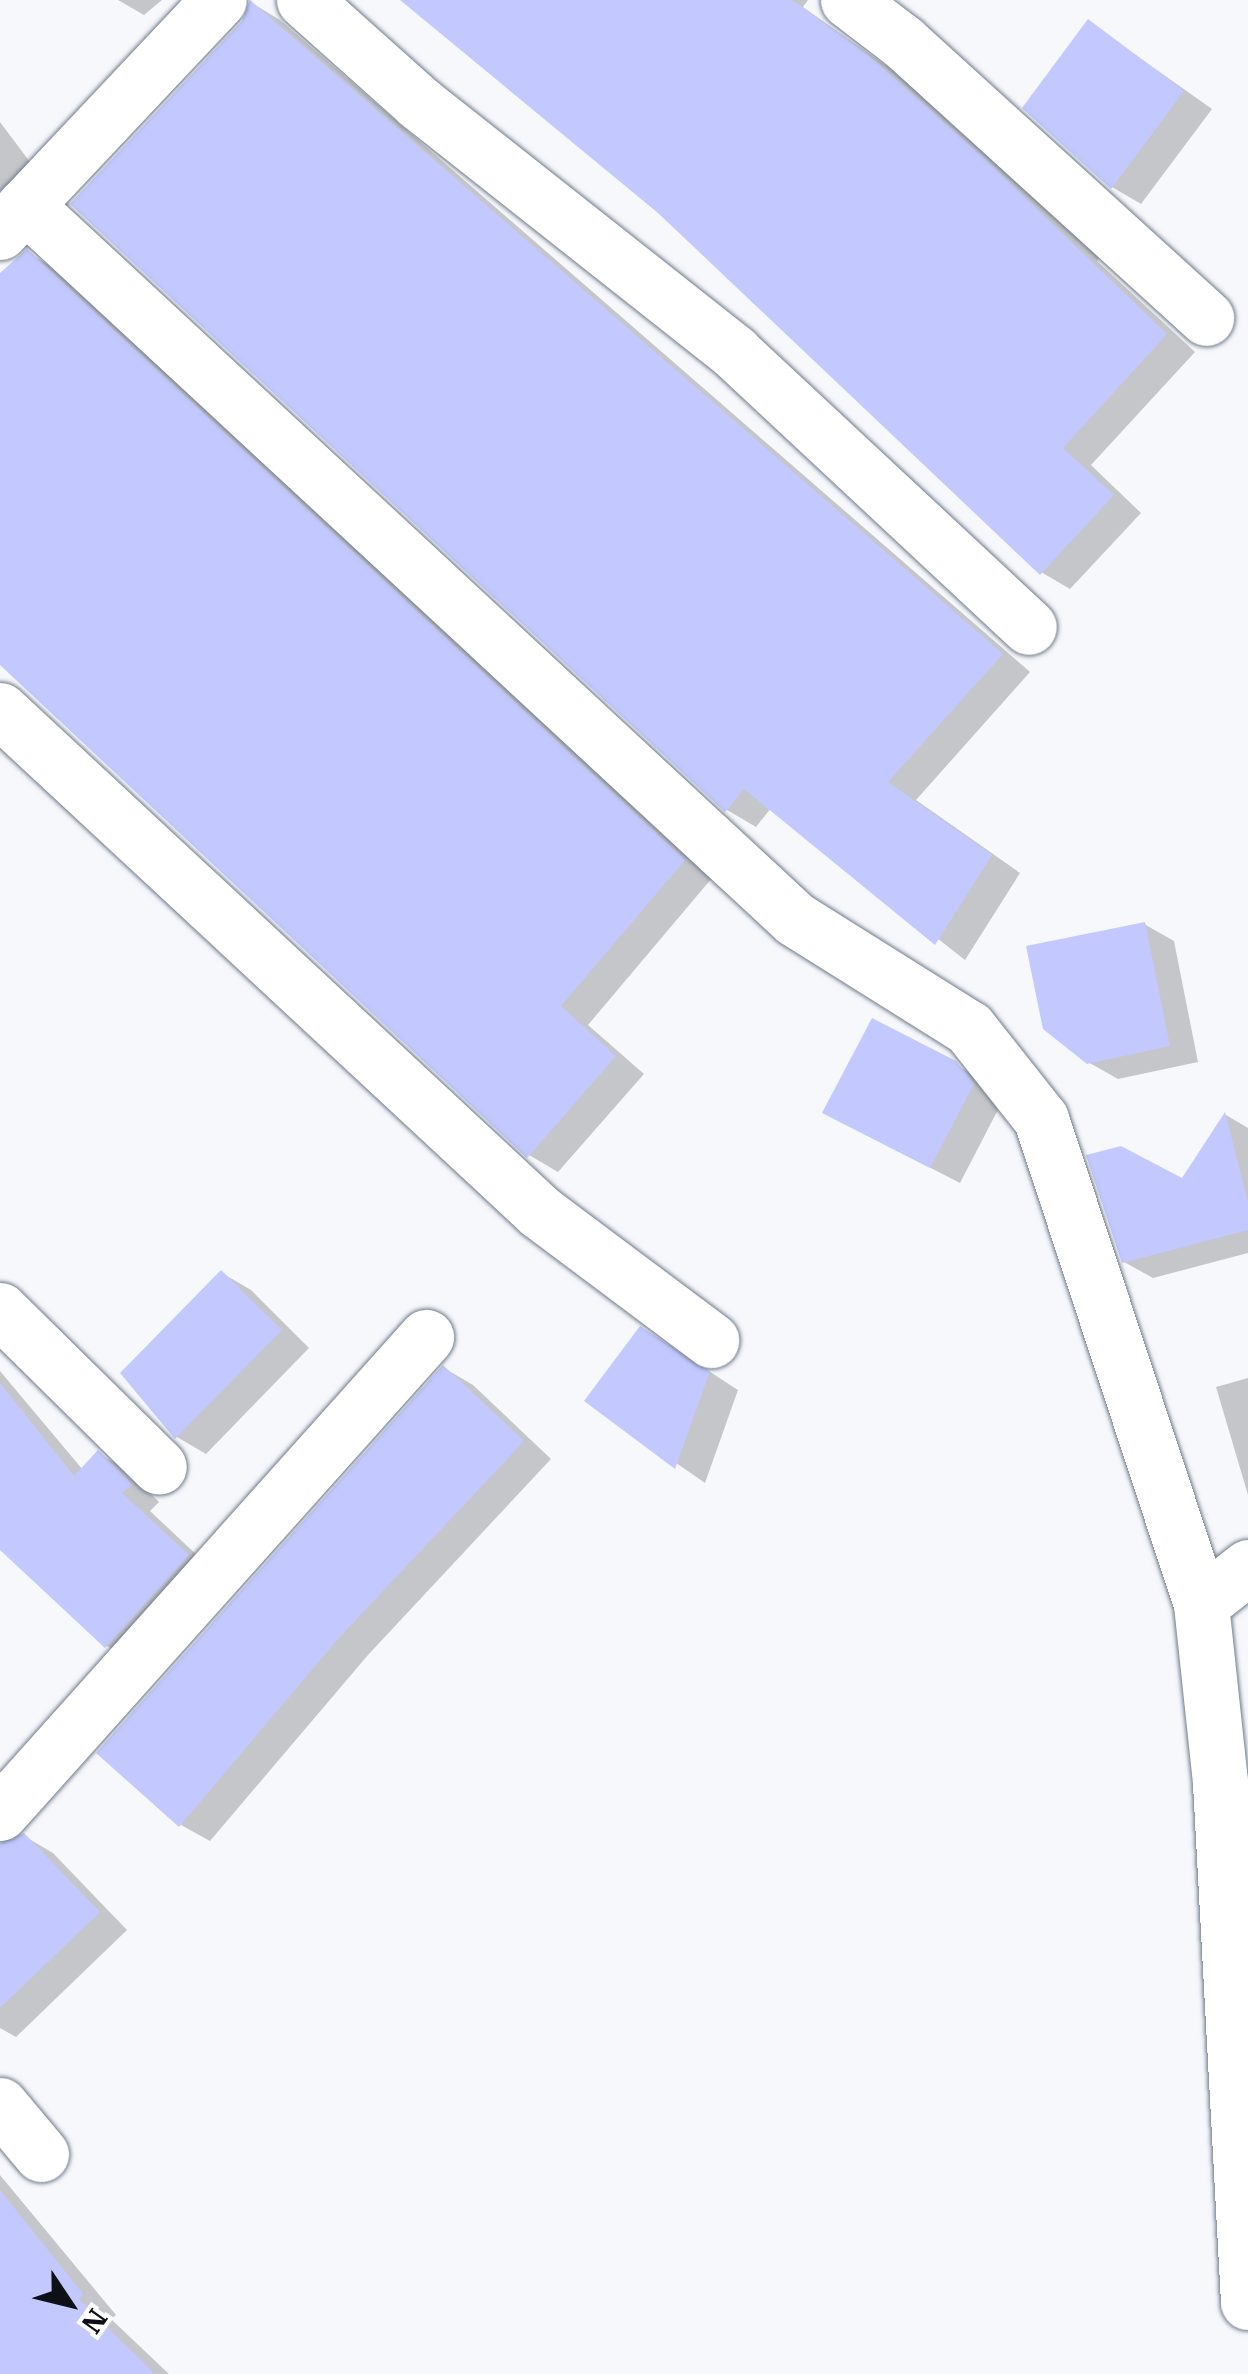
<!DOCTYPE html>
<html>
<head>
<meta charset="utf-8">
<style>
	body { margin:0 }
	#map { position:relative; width:1248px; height:2374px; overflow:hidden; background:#f6f8fc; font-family:"IBM Plex Serif",serif }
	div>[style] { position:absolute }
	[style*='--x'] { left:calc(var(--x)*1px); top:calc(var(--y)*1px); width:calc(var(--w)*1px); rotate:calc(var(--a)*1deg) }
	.shadow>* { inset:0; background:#0003 }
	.building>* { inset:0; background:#c3c9fe }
	.roads { filter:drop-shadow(0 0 2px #6f7a89) drop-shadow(0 0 2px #6f7a89) }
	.minor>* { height:55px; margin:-27.5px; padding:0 27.5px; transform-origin:27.5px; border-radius:27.5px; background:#fff }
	span { translate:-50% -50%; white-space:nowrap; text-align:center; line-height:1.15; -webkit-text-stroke:8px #fff; paint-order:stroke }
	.north { position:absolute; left:20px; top:2254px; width:100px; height:100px; -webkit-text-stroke:8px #fff; paint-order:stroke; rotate:125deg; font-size:28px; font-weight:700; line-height:40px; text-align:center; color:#0d1117 }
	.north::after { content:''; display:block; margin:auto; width:35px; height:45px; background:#0d1117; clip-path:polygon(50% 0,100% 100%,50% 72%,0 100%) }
</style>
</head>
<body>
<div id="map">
	<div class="shadow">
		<div style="clip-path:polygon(118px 0,162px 0,144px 15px)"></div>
		<div style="clip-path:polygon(404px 0,808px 0,803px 7px,895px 72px,1100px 257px,1097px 261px,1195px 352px,1091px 465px,1141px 513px,1070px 589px,1041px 572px,659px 211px)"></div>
		<div style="clip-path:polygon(252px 3px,280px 20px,1030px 672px,916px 800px,1020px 873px,965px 960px,771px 808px,756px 827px,727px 810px,73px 204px,244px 23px)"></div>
		<div style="clip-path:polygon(1089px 22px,1212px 109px,1141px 204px,1112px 187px)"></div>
		<div style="clip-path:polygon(0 122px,33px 166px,0 191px)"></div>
		<div style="clip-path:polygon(27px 252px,56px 269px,712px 878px,588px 1025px,644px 1074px,558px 1172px,529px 1155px,0 659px,0 282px)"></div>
		<div style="clip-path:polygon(1144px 924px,1174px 941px,1198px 1062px,1118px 1079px,1088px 1062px)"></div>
		<div style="clip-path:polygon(954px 1064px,985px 1081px,1002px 1102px,960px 1183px,855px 1129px)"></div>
		<div style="clip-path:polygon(1226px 1115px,1248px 1128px,1248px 1253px,1153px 1278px,1124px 1262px)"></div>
		<div style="clip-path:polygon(222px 1273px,251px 1290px,309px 1348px,206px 1454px,177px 1437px,123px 1373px)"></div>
		<div style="clip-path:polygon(670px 1346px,738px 1390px,705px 1483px,587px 1401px)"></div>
		<div style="clip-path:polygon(444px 1368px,473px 1385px,551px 1459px,368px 1655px,210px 1841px,181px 1825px)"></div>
		<div style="clip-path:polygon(0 1371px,83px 1470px,98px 1453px,127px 1470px,159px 1502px,150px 1511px,216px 1573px,136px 1663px,107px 1646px,0 1547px)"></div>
		<div style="clip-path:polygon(1248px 1378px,1248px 1495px,1216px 1387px)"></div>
		<div style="clip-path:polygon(24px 1836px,53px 1853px,127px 1930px,16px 2037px,0 2028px,0 1845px)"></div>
		<div style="clip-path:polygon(0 2175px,116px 2315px,111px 2319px,169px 2374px,0 2374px)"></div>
	</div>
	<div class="building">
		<div style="clip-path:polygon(250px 0,1003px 654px,888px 782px,992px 855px,935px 945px,744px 789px,725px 812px,70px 204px,242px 21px)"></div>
		<div style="clip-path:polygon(400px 0,792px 0,866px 53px,984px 158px,1167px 334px,1063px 448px,1114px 495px,1040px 575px,658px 213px)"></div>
		<div style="clip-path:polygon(1088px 19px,1184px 91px,1111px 189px,1022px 108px)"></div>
		<div style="clip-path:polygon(27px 249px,685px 860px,561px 1006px,616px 1056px,527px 1158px,0 665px,0 273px)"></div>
		<div style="clip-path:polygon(1145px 922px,1170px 1046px,1087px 1064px,1043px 1029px,1026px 946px)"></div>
		<div style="clip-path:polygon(872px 1018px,956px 1061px,974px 1084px,930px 1168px,822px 1113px)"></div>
		<div style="clip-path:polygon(1225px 1112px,1248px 1202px,1248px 1230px,1122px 1263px,1086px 1155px,1121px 1146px,1182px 1178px)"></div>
		<div style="clip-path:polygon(221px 1270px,282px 1330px,175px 1439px,120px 1373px)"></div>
		<div style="clip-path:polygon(640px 1326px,710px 1371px,675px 1469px,584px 1401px)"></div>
		<div style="clip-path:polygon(443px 1365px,524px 1441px,338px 1639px,179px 1827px,96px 1753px)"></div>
		<div style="clip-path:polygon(0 1383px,74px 1476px,98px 1450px,132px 1484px,122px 1493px,189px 1555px,105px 1648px,0 1550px)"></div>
		<div style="clip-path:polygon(24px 1833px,100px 1912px,0 2008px,0 1843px)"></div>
		<div style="clip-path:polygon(0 2190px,84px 2295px,79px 2299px,155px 2374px,0 2374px)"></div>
	</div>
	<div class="roads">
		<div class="minor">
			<div style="--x:304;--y:0;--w:154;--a:41.8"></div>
			<div style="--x:419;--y:103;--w:402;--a:38.3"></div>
			<div style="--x:734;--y:352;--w:403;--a:43"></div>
			<div style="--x:848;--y:0;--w:69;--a:37.4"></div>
			<div style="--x:903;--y:42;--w:410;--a:42.3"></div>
			<div style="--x:25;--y:205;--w:1050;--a:42.84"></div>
			<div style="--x:795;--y:919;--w:205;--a:32.1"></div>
			<div style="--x:969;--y:1028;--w:116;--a:51.6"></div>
			<div style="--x:1041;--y:1119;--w:511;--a:71.74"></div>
			<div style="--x:1201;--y:1604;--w:180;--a:83.9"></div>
			<div style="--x:1220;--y:1783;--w:520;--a:86.91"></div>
			<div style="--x:0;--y:232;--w:319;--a:-46.7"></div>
			<div style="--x:0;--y:710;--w:737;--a:42.91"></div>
			<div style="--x:540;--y:1212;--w:214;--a:36.8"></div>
			<div style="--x:0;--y:1310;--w:223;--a:44.6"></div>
			<div style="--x:1201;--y:1604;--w:60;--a:-38.2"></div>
			<div style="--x:0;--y:1813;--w:639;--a:-48.17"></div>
			<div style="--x:0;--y:2105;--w:64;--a:50.1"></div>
		</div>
	</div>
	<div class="north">N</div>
</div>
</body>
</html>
